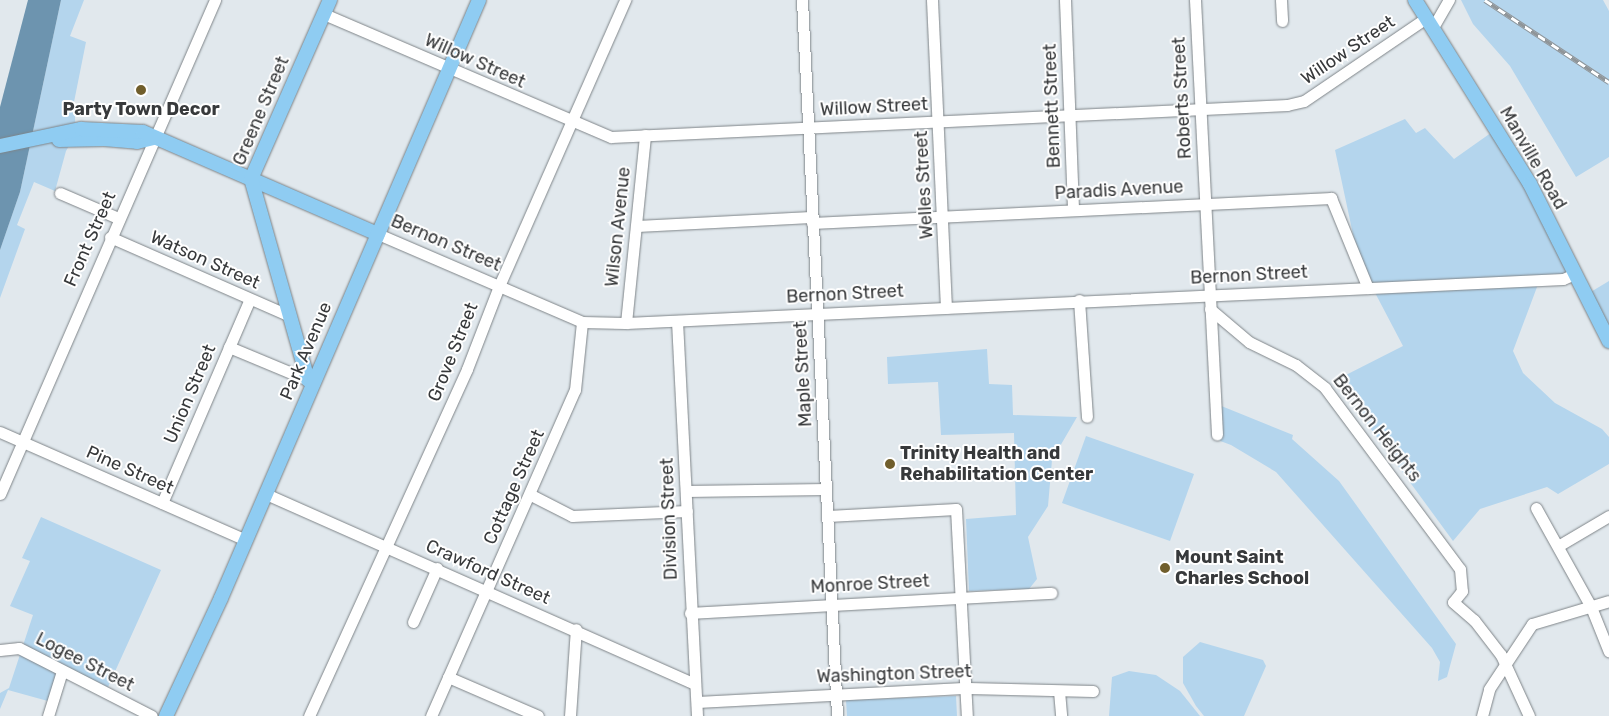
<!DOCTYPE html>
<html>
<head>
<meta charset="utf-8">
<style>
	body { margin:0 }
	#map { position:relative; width:1609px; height:716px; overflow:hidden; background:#e1e8ed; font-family:Rubik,sans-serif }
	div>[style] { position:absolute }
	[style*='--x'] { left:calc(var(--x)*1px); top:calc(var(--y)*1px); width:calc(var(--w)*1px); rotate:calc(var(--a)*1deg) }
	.green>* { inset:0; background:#b4d5ed }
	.water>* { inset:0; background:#6d94af }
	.roads { filter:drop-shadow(0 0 1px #7e8488) drop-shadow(0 0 1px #7e8488) }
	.minor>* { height:11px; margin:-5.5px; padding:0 5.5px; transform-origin:5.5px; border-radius:5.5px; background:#fff }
	.major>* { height:14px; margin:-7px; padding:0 7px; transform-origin:7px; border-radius:7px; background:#8fccf2 }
	.rail>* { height:4.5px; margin-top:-2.25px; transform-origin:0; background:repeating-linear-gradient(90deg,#fff 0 8px,#909598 0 16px); box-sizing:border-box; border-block:1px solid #909598 }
	.dots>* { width:14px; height:14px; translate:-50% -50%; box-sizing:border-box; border:2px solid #fff; border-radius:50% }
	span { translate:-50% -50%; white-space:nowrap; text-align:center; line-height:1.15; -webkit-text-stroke:4px #fff; paint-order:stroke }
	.street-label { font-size:18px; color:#37393b }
	.poi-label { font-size:18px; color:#37393b; font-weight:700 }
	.left { translate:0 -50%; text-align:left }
</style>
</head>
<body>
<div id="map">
	<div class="green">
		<div style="clip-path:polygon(61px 0,84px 0,70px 36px,86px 42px,74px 102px,76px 134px,66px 151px,55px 191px,34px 182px,17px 225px,25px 229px,0 298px,0 250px,20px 192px)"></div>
		<div style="clip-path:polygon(1461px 0,1603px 0,1609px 11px,1609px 157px,1576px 177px,1510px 66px,1473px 24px)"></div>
		<div style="clip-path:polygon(1405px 119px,1416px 133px,1425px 128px,1454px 159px,1495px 130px,1573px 273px,1540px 279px,1513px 351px,1523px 373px,1555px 403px,1602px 429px,1609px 437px,1609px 464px,1558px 494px,1547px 487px,1480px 509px,1453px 541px,1360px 414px,1367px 408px,1336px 380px,1403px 346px,1372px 287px,1354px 239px,1335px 150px)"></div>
		<div style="clip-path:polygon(1609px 281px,1609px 343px,1584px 296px)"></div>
		<div style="clip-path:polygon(987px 349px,989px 384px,1012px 385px,1013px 415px,1077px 417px,1052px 460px,1048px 506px,1028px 537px,1037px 579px,1029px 589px,969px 591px,966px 519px,1016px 515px,1014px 433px,941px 435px,938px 382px,888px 384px,887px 357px)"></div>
		<div style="clip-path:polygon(1214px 403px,1293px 435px,1292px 439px,1339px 481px,1456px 644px,1447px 677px,1438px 681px,1440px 662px,1432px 648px,1276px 472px,1231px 445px,1215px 439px)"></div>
		<div style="clip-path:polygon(1086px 436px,1194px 474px,1170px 541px,1062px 503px)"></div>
		<div style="clip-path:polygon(41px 517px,161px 570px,108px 687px,66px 668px,55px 703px,8px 690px,0 709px,0 693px,9px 688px,33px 615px,10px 606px,30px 561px,22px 558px)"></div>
		<div style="clip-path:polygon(1200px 642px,1263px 660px,1266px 666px,1244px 716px,1204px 716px,1196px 706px,1183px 683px,1183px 657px)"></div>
		<div style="clip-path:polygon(1129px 671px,1156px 675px,1180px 691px,1200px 716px,1109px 716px,1112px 677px)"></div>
		<div style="clip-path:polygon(956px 696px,957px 716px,847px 716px,846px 700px)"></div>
	</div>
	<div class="water">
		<div style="clip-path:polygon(28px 0,61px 0,20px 192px,0 250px,0 107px)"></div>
	</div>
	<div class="roads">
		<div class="minor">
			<div style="--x:802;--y:0;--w:717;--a:87.2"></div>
			<div style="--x:932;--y:0;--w:308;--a:87.4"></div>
			<div style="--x:1065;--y:0;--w:210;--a:87.8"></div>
			<div style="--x:1195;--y:0;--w:435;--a:87.1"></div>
			<div style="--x:1281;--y:0;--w:21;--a:87"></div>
			<div style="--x:324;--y:14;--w:312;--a:23.2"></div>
			<div style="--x:611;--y:137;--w:677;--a:-2.71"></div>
			<div style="--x:1287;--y:105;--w:17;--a:-13"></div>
			<div style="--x:1304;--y:101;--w:148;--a:-34.2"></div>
			<div style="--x:1432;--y:29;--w:34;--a:-60"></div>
			<div style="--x:60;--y:193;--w:63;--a:23.3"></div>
			<div style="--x:812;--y:223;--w:520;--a:-2.76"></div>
			<div style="--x:1331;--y:198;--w:97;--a:67.7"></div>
			<div style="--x:637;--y:226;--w:174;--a:-3"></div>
			<div style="--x:378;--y:234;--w:222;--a:23.3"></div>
			<div style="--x:582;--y:322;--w:44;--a:1.3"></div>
			<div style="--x:626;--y:323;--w:938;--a:-2.69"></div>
			<div style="--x:1563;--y:279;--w:13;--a:-23"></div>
			<div style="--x:110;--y:237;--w:194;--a:23.7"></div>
			<div style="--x:1079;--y:300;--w:117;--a:86.1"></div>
			<div style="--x:1210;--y:309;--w:51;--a:40.2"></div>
			<div style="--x:1249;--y:342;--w:52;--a:26.1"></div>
			<div style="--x:1296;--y:365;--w:37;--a:38"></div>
			<div style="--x:1325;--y:388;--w:226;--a:53.3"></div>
			<div style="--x:1460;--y:569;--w:22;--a:85"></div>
			<div style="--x:1462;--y:591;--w:14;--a:129"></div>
			<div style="--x:1453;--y:602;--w:28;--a:41"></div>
			<div style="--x:1474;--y:620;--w:44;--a:52.4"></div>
			<div style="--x:1501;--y:655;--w:67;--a:65.3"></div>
			<div style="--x:677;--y:321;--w:396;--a:87.1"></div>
			<div style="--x:626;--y:323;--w:189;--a:-84.2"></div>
			<div style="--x:229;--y:347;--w:91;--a:22.6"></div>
			<div style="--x:0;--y:432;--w:269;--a:23.7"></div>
			<div style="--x:686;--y:491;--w:140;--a:-0.8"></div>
			<div style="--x:0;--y:494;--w:539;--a:-66.48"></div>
			<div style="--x:266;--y:494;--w:469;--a:23.9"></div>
			<div style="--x:531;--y:495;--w:46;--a:27.1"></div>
			<div style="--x:572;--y:516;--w:115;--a:-2.5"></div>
			<div style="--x:162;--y:503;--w:222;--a:-66.7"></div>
			<div style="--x:1536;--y:508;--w:113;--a:60.9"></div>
			<div style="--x:1591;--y:607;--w:48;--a:68.2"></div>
			<div style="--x:828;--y:516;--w:128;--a:-3.1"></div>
			<div style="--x:956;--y:509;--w:207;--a:87"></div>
			<div style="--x:1558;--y:546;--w:59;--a:-30.5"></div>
			<div style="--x:690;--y:613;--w:362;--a:-3.2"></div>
			<div style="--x:413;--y:622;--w:59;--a:-66"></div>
			<div style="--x:0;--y:650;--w:19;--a:-6"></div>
			<div style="--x:19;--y:648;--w:149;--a:27.1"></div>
			<div style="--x:448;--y:677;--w:98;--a:23.4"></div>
			<div style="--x:1059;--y:691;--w:25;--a:85"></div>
			<div style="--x:697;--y:702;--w:271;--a:-3"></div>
			<div style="--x:968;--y:688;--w:125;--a:1.4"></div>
			<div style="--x:48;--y:716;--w:47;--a:-72.7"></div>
			<div style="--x:309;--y:716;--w:381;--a:-65.5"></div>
			<div style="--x:467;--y:369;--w:89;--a:-68.9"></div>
			<div style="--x:499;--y:286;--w:313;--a:-66.2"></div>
			<div style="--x:431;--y:716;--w:356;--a:-66.2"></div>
			<div style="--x:575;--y:390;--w:68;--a:-84.1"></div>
			<div style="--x:570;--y:716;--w:87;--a:-86.1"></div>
			<div style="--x:1482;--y:716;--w:28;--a:-75"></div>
			<div style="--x:1489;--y:689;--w:78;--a:-56.5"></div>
			<div style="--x:1532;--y:624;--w:80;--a:-16.6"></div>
		</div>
		<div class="major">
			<div style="--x:1415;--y:0;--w:217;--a:58"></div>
			<div style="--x:1530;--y:184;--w:176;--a:63.3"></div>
			<div style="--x:59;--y:140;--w:45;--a:-1.3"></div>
			<div style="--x:104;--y:139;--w:33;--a:5"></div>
			<div style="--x:137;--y:142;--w:16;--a:-14"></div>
			<div style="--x:0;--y:146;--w:83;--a:-11.9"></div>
			<div style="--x:81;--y:129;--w:62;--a:2.8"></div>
			<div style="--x:143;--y:132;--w:256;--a:23.5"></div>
			<div style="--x:308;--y:380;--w:209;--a:-105.8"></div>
			<div style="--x:251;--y:179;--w:196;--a:-66.2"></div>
			<div style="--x:166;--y:716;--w:130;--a:-65"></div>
			<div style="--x:221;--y:598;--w:651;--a:-66.66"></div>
		</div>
	</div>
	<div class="rail">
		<div style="--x:1485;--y:0;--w:149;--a:33.5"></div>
	</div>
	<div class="dots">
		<div style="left:141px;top:90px;background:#705e2c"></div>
		<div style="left:890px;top:464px;background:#705e2c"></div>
		<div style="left:1165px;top:568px;background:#705e2c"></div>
	</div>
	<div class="street-label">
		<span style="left:1348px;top:50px;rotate:-34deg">Willow Street</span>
		<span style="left:475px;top:61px;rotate:24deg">Willow Street</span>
		<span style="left:1182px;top:98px;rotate:-93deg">Roberts Street</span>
		<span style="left:1052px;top:106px;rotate:-92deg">Bennett Street</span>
		<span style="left:874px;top:107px;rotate:-3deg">Willow Street</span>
		<span style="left:261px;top:111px;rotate:-67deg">Greene Street</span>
		<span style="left:1533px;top:158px;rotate:60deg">Manville Road</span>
		<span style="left:924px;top:185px;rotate:-93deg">Welles Street</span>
		<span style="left:1119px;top:190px;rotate:-3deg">Paradis Avenue</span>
		<span style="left:618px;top:227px;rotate:-84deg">Wilson Avenue</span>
		<span style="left:90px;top:239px;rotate:-66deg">Front Street</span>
		<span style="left:446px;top:243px;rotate:23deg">Bernon Street</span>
		<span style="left:205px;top:260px;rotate:24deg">Watson Street</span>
		<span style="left:1249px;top:275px;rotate:-3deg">Bernon Street</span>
		<span style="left:845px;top:294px;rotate:-3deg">Bernon Street</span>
		<span style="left:306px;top:351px;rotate:-67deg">Park Avenue</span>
		<span style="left:453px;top:352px;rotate:-68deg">Grove Street</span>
		<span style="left:803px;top:374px;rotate:-93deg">Maple Street</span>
		<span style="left:190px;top:394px;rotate:-67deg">Union Street</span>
		<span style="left:1377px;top:428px;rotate:52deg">Bernon Heights</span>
		<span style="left:130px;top:470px;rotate:24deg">Pine Street</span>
		<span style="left:514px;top:487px;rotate:-66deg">Cottage Street</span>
		<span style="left:669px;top:519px;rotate:-92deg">Division Street</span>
		<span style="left:488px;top:572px;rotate:24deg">Crawford Street</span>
		<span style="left:870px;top:584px;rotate:-3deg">Monroe Street</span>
		<span style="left:85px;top:662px;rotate:27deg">Logee Street</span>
		<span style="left:894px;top:674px;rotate:-2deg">Washington Street</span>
	</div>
	<div class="poi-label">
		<span style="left:141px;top:109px">Party Town Decor</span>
		<span class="left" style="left:900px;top:464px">Trinity Health and<br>Rehabilitation Center</span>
		<span class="left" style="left:1175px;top:568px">Mount Saint<br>Charles School</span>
	</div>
</div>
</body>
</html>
